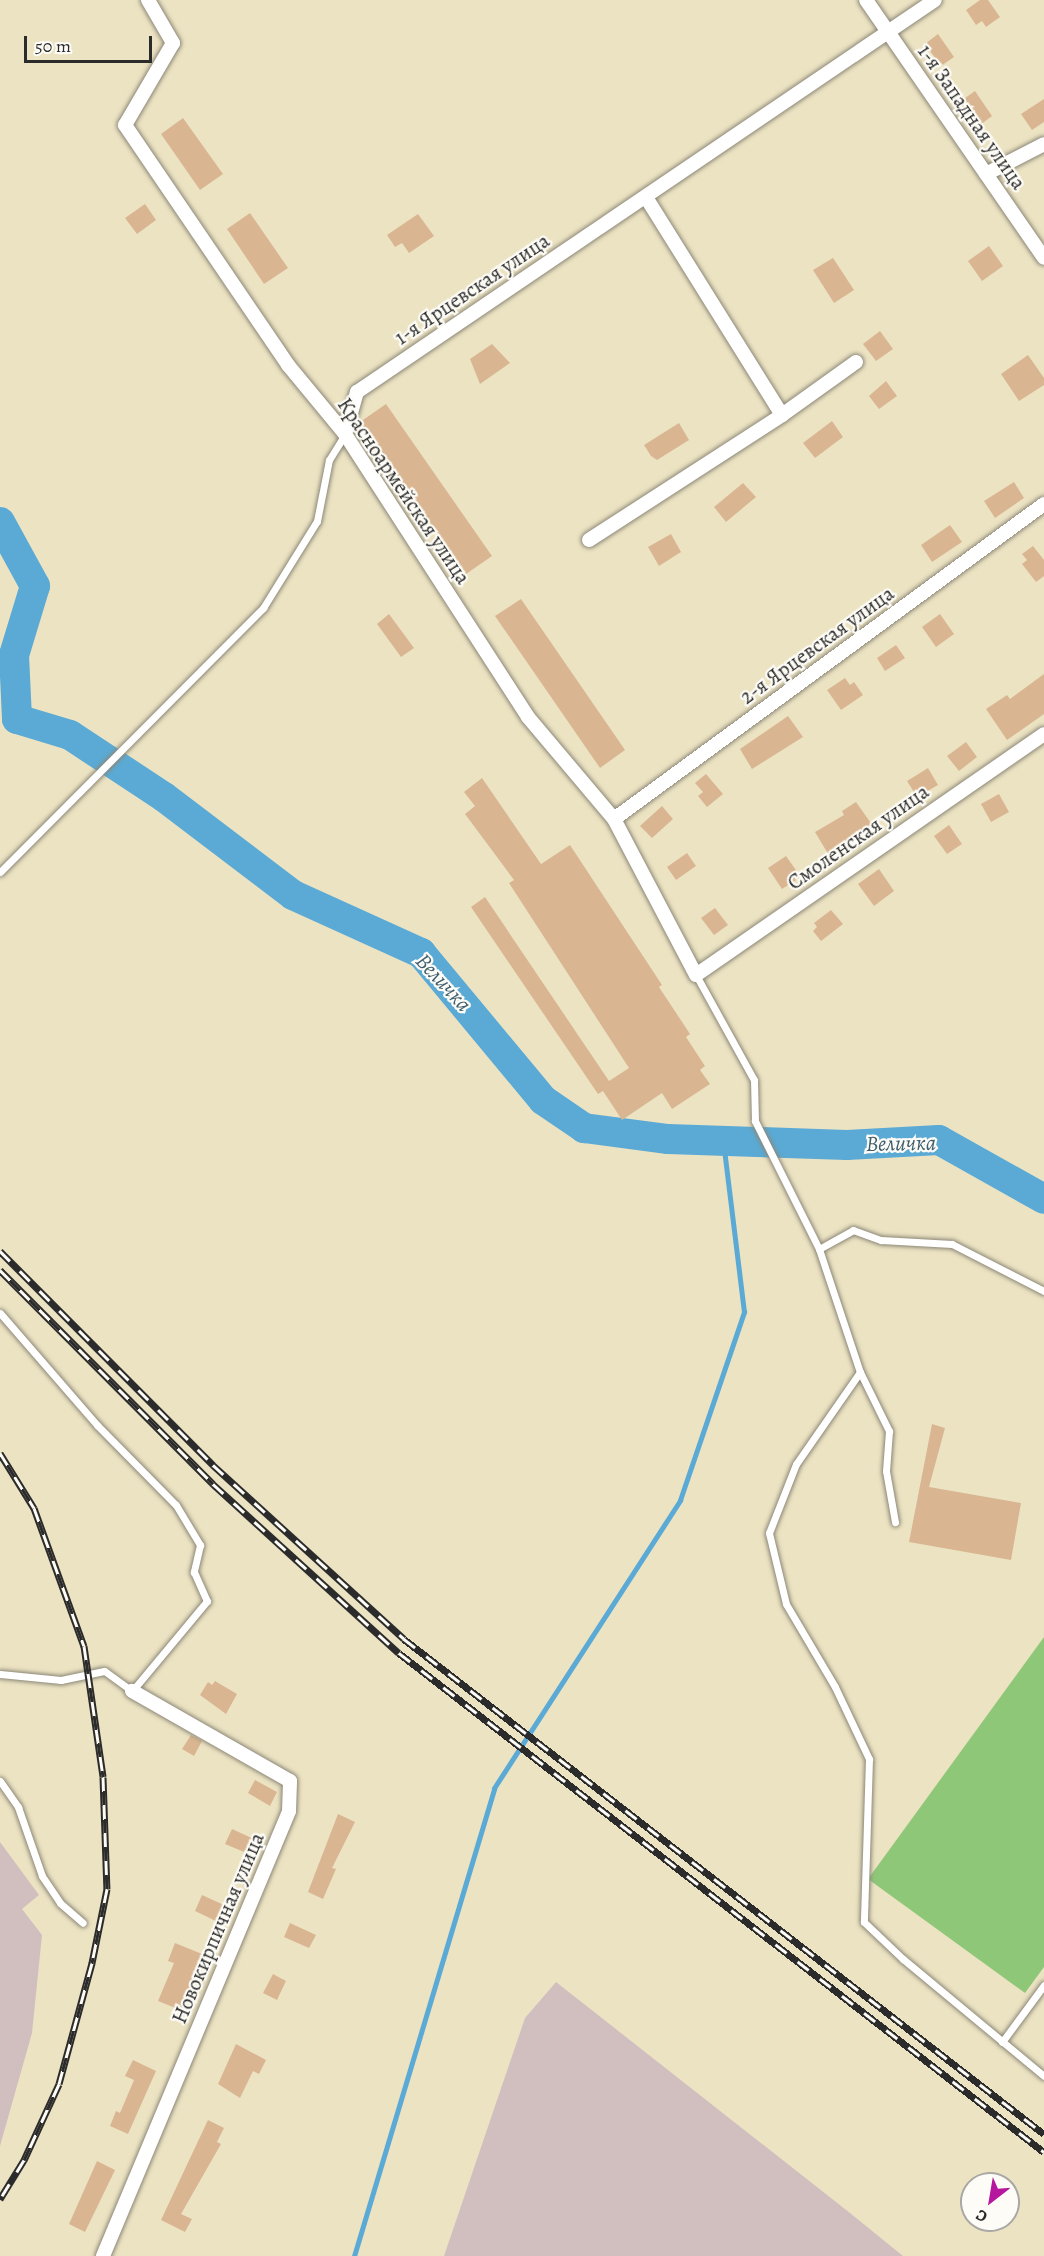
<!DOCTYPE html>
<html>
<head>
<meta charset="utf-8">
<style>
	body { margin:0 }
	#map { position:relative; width:1044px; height:2256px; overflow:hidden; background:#ece3c3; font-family:Alegreya,serif }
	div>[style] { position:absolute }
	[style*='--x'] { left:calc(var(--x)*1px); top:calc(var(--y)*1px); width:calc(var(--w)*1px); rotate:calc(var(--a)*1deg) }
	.industrial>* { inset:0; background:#d1bfbf }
	.green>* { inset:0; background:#8fc779 }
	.stream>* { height:5px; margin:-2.5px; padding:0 2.5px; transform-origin:2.5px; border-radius:2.5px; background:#5aaad5 }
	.river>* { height:30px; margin:-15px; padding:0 15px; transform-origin:15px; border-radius:15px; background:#5aaad5 }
	.building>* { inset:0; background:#d9b691 }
	.roads { filter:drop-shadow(0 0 2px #8c8777) drop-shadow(0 0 2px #8c8777) }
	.lane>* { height:7px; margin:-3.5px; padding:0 3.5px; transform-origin:3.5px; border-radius:3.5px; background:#fff }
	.street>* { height:14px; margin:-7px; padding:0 7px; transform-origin:7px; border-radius:7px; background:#fff }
	.rail>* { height:7px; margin-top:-3.5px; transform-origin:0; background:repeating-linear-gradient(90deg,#fdfcf7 0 14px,#2b2b2b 0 28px); box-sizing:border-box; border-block:2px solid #2b2b2b }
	span { translate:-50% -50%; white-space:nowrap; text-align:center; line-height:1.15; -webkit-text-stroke:4.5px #fdfcf7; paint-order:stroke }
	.street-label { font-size:21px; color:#2b2b2b }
	.water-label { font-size:22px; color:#3e5e6f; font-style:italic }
	.north { position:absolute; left:960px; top:2172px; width:60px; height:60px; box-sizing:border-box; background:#fdfcf7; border:2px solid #a9a8a5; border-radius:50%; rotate:211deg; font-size:16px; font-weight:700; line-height:24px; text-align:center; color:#2b2b2b }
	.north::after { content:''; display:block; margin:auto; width:21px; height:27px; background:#b5179e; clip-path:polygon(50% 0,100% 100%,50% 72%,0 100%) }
	.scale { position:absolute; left:24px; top:36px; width:128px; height:27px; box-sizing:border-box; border:3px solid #2b2b2b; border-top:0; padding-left:8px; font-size:18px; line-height:21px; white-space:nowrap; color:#2b2b2b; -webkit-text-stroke:4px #fdfcf7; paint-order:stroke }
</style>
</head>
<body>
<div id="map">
	<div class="industrial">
		<div style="clip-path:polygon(0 1842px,39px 1895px,22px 1909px,42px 1935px,32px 2033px,0 2146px)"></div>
		<div style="clip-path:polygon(556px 1982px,850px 2213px,903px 2256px,444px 2256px,525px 2018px)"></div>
	</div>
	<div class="green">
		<div style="clip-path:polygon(1044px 1637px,1044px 1967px,1025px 1993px,868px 1879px)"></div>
	</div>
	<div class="stream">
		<div style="--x:354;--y:2256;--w:488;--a:-73.3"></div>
		<div style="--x:494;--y:1788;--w:343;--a:-57.1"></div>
		<div style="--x:680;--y:1500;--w:199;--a:-71.2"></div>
		<div style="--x:744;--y:1312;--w:172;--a:-97"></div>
	</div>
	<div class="river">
		<div style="--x:0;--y:522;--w:73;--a:61.3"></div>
		<div style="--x:35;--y:586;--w:72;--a:106.9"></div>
		<div style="--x:14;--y:655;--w:64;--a:87.3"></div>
		<div style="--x:17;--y:719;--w:55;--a:16.8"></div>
		<div style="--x:70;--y:735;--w:113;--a:33.4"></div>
		<div style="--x:164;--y:797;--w:162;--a:37.2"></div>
		<div style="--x:293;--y:895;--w:141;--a:24.4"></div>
		<div style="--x:421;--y:953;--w:191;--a:50.3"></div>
		<div style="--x:543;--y:1100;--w:50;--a:34.3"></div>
		<div style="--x:584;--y:1128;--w:85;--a:7.5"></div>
		<div style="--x:668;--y:1139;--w:179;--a:1.9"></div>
		<div style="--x:847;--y:1145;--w:92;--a:-3.1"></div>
		<div style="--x:939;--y:1140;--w:120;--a:29.3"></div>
	</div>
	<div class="building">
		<div style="clip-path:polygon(980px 0,988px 0,1000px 17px,986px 27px,982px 21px,976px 25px,966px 10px)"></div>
		<div style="clip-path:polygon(938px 34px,954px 57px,941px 66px,925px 44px)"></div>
		<div style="clip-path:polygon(975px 91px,992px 116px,976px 128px,958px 103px)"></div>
		<div style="clip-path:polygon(1044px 99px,1044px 122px,1032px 130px,1021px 114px)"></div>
		<div style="clip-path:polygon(183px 118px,223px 174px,200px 190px,161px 134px)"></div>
		<div style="clip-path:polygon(145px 204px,156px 220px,137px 234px,125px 218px)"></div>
		<div style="clip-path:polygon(250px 213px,288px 268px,264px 284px,227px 229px)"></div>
		<div style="clip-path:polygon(418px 214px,434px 236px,409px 253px,402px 243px,395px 247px,387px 235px)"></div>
		<div style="clip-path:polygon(989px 246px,1003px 266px,982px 281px,968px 261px)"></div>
		<div style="clip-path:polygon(833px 258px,854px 290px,834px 303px,813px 270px)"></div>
		<div style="clip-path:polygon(880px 331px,893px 349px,876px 361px,863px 344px)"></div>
		<div style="clip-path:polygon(492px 344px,510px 363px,480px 384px,470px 359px)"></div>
		<div style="clip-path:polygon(1028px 355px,1044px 378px,1044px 385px,1019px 401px,1001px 374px)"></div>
		<div style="clip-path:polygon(886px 381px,897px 396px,879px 409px,869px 396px)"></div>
		<div style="clip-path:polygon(386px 404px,492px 556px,466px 574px,360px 422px)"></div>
		<div style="clip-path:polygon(832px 421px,843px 437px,815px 458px,803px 443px)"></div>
		<div style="clip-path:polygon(679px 423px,689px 440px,657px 460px,651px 456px,644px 445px)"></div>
		<div style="clip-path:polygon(1014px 482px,1024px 498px,995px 518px,984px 501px)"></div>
		<div style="clip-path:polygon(743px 483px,756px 497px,726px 522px,714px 507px)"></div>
		<div style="clip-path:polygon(950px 525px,962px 542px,932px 562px,921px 545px)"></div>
		<div style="clip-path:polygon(671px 534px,681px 552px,659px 566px,648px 547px)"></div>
		<div style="clip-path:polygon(1033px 546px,1044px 560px,1044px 576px,1036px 582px,1022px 564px,1027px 560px,1022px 554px)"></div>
		<div style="clip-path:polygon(521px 599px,625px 750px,600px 768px,495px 616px)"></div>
		<div style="clip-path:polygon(389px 614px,414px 648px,401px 657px,377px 624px)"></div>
		<div style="clip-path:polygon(940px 614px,954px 634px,936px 647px,922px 627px)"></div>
		<div style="clip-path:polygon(896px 645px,905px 658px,885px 671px,877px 658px)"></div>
		<div style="clip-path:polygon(1044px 674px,1044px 714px,1007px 740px,986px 709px,1007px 695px,1010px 699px)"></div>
		<div style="clip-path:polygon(845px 678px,850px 685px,854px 682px,863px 695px,841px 710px,827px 690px)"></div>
		<div style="clip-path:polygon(788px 716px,803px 737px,752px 769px,740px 749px)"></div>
		<div style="clip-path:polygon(966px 742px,977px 757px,959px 771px,947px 756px)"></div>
		<div style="clip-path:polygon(928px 768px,938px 785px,917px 797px,907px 781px)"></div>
		<div style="clip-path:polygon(706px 774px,723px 794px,707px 807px,698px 796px,703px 792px,695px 783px)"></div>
		<div style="clip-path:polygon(482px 778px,541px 864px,570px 845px,662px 985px,659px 987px,690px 1034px,686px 1037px,705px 1066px,700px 1070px,710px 1084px,672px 1109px,662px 1093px,622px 1120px,603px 1091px,598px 1094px,471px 907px,485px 897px,609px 1081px,629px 1068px,509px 883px,514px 880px,465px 814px,475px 806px,464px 792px)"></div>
		<div style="clip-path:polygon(999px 794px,1009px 812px,991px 822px,981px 804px)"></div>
		<div style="clip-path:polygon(856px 802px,873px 826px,830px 857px,815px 832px,844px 815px,842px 811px)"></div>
		<div style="clip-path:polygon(662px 806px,673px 819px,652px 838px,640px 826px)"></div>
		<div style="clip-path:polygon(949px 825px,962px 844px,947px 854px,934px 836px)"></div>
		<div style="clip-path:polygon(687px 853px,696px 866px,676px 880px,667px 867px)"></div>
		<div style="clip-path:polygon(786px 856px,801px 877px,782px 889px,768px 868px)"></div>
		<div style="clip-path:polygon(879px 869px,894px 891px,874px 906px,858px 884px)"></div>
		<div style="clip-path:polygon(715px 908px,728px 925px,714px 935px,701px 918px)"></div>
		<div style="clip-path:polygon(831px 910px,843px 924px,821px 941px,813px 931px,817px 927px,814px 923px)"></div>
		<div style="clip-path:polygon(932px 1424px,945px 1428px,929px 1487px,1021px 1503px,1011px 1560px,909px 1542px)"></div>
		<div style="clip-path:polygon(215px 1681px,237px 1694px,226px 1714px,200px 1695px,208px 1682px,212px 1685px)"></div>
		<div style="clip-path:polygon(191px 1735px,202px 1741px,194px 1756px,182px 1749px)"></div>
		<div style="clip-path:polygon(255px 1780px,277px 1792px,270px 1806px,248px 1793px)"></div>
		<div style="clip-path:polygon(338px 1814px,355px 1822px,332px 1868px,336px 1869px,323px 1899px,308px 1892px)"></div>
		<div style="clip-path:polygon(232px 1829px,256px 1840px,249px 1854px,225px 1844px)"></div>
		<div style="clip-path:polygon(202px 1895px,224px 1905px,216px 1921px,195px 1911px)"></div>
		<div style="clip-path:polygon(290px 1923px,316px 1935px,309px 1948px,284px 1937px)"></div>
		<div style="clip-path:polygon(175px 1943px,202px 1954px,183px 2011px,158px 2001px,174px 1963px,168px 1961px)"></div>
		<div style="clip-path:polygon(273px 1974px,286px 1981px,277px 2000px,263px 1993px)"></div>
		<div style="clip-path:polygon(236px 2044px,266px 2060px,259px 2074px,253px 2071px,240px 2098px,218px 2084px)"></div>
		<div style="clip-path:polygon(133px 2060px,156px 2071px,128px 2134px,110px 2126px,116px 2111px,120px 2113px,134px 2080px,125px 2076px)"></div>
		<div style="clip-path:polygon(208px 2120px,224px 2128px,217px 2142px,221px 2144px,181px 2214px,192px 2219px,185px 2232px,161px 2220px)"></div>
		<div style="clip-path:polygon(97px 2161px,115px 2170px,85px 2232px,69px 2224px)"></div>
	</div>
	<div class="roads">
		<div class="lane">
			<div style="--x:0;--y:872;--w:373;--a:-45.1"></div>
			<div style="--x:263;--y:608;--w:102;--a:-58.2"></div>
			<div style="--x:317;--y:521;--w:62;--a:-78.9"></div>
			<div style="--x:329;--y:460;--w:31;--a:-58"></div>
			<div style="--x:696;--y:975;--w:120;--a:61.1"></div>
			<div style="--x:754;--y:1080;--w:41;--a:88.6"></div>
			<div style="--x:755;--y:1121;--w:143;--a:63.4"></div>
			<div style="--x:819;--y:1249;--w:130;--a:71.6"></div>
			<div style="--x:860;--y:1372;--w:112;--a:124.8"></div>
			<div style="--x:796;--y:1464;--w:74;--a:111.4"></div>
			<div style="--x:769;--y:1533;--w:73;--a:76.5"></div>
			<div style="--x:786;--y:1604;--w:96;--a:59.4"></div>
			<div style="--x:835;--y:1687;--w:80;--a:64.7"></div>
			<div style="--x:869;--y:1759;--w:163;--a:91.8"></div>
			<div style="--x:864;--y:1922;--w:54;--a:43.5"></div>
			<div style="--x:903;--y:1959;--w:183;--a:39.7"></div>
			<div style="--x:819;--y:1249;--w:39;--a:-29"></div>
			<div style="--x:853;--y:1230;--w:30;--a:20"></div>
			<div style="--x:881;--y:1240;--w:71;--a:3.2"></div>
			<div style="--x:952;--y:1244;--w:103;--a:27.1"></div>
			<div style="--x:0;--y:1313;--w:148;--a:49.1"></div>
			<div style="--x:97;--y:1425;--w:112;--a:45.4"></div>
			<div style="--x:176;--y:1505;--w:47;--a:59"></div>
			<div style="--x:200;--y:1545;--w:28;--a:103"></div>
			<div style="--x:194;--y:1572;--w:32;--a:66"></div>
			<div style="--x:207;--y:1601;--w:117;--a:129.8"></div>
			<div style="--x:132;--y:1691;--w:34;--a:-144"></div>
			<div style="--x:104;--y:1671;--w:44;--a:168.2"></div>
			<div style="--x:61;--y:1680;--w:61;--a:-174.4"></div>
			<div style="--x:860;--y:1372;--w:66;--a:63.8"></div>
			<div style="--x:889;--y:1431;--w:40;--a:94.3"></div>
			<div style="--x:886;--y:1471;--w:52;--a:80"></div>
			<div style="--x:0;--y:1781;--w:32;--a:55"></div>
			<div style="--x:18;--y:1807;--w:73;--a:70.8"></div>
			<div style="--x:42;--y:1876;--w:32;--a:56"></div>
			<div style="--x:60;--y:1903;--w:30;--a:41"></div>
			<div style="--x:1002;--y:2042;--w:71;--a:-53.6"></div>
		</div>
		<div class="street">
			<div style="--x:148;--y:0;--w:50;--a:59.8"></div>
			<div style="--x:173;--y:43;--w:95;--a:120.3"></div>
			<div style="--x:125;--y:125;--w:290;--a:55.8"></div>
			<div style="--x:288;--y:365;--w:89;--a:50.4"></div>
			<div style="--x:345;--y:434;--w:337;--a:57.1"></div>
			<div style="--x:528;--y:717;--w:133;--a:49.9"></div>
			<div style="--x:614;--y:819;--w:176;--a:62.3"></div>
			<div style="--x:696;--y:975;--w:423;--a:-34.7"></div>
			<div style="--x:866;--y:0;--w:313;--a:55.4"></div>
			<div style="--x:986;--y:174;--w:65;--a:-27.3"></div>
			<div style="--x:782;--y:415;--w:91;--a:-35.6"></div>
			<div style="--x:345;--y:434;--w:44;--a:-74.1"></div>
			<div style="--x:357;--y:392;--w:698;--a:-34.15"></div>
			<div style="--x:589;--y:540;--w:230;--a:-32.9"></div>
			<div style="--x:782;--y:415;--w:257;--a:-122"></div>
			<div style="--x:614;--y:819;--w:533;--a:-36.22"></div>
			<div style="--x:103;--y:2256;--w:482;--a:-67.3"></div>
			<div style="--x:289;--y:1811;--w:30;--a:-88"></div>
			<div style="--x:290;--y:1781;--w:182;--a:-150.3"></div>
		</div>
	</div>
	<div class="rail">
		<div style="--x:0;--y:1251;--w:302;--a:45.1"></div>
		<div style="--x:213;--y:1465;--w:258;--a:42.3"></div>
		<div style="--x:404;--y:1639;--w:809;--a:37.72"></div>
		<div style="--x:0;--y:1270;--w:302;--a:45.1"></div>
		<div style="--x:213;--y:1484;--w:251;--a:42.3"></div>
		<div style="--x:399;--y:1653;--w:815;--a:37.73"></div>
		<div style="--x:0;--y:1453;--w:65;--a:58.3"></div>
		<div style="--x:34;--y:1508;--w:147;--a:70.1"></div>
		<div style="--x:84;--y:1646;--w:132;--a:81.7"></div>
		<div style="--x:103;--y:1777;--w:112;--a:88"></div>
		<div style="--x:107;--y:1889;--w:76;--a:101.5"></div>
		<div style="--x:92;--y:1963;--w:125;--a:105.3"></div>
		<div style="--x:59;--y:2084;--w:84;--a:114.7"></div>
		<div style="--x:24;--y:2160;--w:46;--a:121.6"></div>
	</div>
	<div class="street-label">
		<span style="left:972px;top:117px;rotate:55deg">1-я Западная улица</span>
		<span style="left:472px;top:289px;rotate:-34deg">1-я Ярцевская улица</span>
		<span style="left:404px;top:491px;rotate:56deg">Красноармейская улица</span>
		<span style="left:817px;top:645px;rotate:-36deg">2-я Ярцевская улица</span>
		<span style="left:858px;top:837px;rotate:-35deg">Смоленская улица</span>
		<span style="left:218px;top:1928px;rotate:-67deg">Новокирпичная улица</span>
	</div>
	<div class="water-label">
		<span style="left:443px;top:983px;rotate:47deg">Величка</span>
		<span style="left:901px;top:1144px;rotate:-1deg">Величка</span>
	</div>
	<div class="north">С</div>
	<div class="scale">50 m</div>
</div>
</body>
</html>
